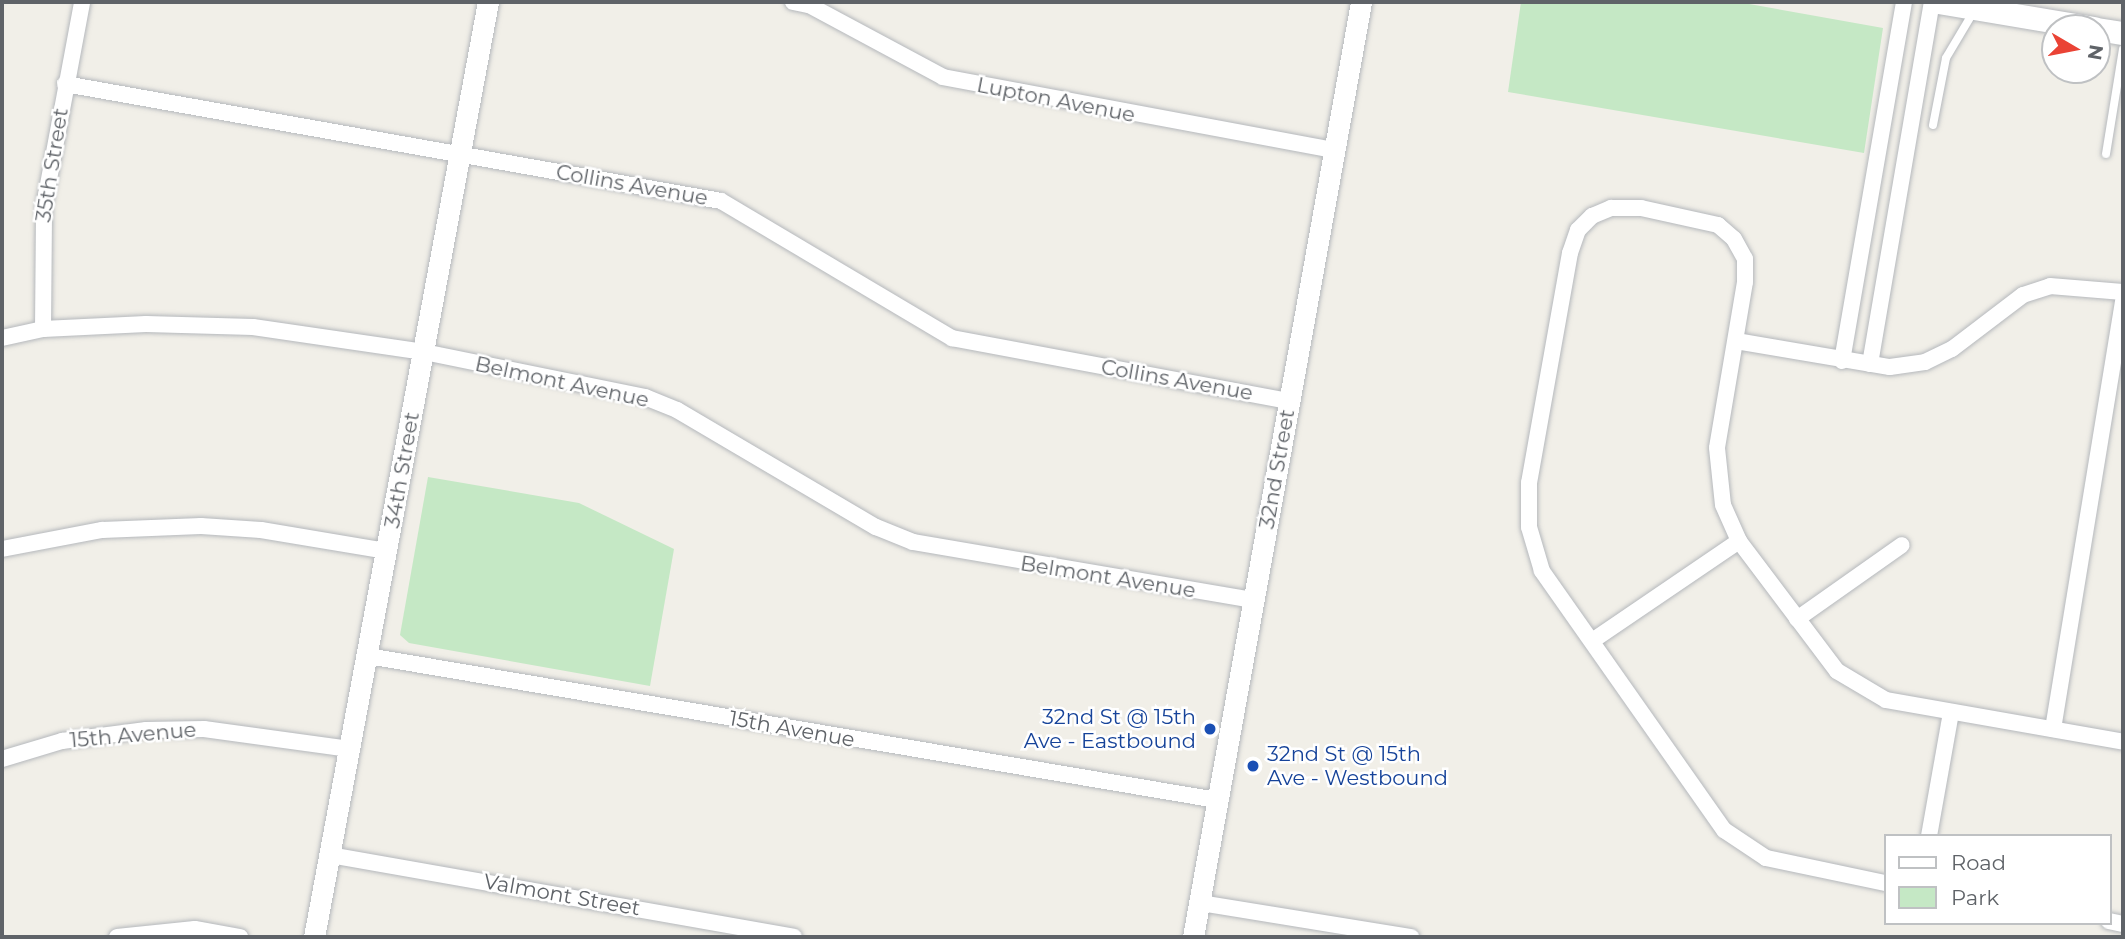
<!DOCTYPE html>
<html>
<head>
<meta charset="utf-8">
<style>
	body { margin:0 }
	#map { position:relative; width:2125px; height:939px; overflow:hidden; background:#f1efe8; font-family:Montserrat,sans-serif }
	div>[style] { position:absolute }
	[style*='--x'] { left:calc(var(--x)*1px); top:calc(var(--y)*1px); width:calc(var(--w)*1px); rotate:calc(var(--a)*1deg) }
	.green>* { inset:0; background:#c5e8c5 }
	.roads { filter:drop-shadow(0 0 2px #b5b8bc) drop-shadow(0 0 2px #b5b8bc) }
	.service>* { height:8px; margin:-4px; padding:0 4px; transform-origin:4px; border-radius:4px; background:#fff }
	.minor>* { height:16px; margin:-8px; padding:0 8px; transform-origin:8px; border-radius:8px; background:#fff }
	.tertiary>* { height:21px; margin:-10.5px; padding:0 10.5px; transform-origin:10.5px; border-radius:10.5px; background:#fff }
	.secondary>* { height:23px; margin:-11.5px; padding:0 11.5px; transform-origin:11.5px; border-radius:11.5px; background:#fff }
	.dots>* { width:19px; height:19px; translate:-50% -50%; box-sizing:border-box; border:4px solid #fff; border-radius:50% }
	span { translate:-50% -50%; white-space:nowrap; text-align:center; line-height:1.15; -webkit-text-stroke:5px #fff; paint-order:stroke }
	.street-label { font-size:21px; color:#5f6368 }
	.transit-label { font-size:21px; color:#164399 }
	.right { translate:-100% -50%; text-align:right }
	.left { translate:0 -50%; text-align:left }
	.frame { position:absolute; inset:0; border:4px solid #5f6368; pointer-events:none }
	.legend { position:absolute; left:1884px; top:834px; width:228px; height:91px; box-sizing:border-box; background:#fff; border:2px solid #bfc1c3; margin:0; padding:9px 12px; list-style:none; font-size:21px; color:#5f6368 }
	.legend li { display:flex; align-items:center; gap:14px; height:35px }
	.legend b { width:35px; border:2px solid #bfc1c3 }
	.north { position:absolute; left:2041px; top:14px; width:70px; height:70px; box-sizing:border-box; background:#fff; border:2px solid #bfc1c3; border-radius:50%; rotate:100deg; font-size:19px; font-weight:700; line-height:28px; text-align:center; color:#5f6368 }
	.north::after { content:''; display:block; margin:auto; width:24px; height:32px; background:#ea4335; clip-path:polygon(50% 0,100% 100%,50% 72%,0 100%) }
</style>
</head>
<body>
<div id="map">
	<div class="green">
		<div style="clip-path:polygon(1521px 2px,1738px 2px,1883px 28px,1864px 153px,1508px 92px)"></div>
		<div style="clip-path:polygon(428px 477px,579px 503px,674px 549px,650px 686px,409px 643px,400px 635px)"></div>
	</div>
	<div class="roads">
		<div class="service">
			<div style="--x:1933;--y:125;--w:68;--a:-79"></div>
			<div style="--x:1946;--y:58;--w:55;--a:-59.2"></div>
			<div style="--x:2106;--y:154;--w:106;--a:-80.8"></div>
		</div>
		<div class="minor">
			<div style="--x:793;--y:2;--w:16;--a:11"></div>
			<div style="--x:809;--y:5;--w:152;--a:28.2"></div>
			<div style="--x:943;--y:77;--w:398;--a:10.6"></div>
			<div style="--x:65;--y:84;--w:666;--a:10.11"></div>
			<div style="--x:721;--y:201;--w:269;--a:30.7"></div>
			<div style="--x:952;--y:338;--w:343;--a:10.6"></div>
			<div style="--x:43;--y:329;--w:123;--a:-89.5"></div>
			<div style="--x:44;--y:206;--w:208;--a:-79.4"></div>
			<div style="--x:2;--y:338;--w:42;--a:-12.4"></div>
			<div style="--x:43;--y:329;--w:103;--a:-2.8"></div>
			<div style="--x:146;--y:324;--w:107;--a:1.6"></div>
			<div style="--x:253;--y:327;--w:173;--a:8.3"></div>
			<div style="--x:424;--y:352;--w:226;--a:11.5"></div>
			<div style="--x:645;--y:397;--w:35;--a:22"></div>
			<div style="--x:677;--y:410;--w:231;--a:30.5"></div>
			<div style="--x:876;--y:527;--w:40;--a:22"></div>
			<div style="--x:913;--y:542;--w:345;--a:9.7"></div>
			<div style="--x:1736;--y:341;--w:156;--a:9.6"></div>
			<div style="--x:1890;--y:367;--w:35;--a:-8"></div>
			<div style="--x:1925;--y:362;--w:30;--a:-26"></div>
			<div style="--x:1952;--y:349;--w:89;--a:-37.3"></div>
			<div style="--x:2023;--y:295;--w:28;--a:-18"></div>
			<div style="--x:2050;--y:286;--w:73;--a:4.7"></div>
			<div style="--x:1842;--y:361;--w:364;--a:-80.2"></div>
			<div style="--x:1870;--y:364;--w:367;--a:-80.3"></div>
			<div style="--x:2;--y:549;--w:102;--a:-10.8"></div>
			<div style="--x:102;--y:530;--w:99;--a:-2.3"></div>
			<div style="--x:201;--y:526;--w:60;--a:3.8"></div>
			<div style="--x:261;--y:530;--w:128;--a:9.5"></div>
			<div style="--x:1797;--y:619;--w:128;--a:-35.2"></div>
			<div style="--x:1592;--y:641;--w:178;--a:-34.2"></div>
			<div style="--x:368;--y:656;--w:861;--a:9.63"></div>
			<div style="--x:2053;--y:729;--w:434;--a:-80.7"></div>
			<div style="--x:2;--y:759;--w:63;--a:-16.7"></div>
			<div style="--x:62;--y:741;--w:85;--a:-7.5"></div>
			<div style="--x:146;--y:730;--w:58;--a:-1"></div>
			<div style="--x:204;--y:729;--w:147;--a:7.8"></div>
			<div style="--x:1929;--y:836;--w:125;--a:-79.9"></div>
			<div style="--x:330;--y:855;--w:471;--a:10"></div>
			<div style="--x:1885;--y:883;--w:122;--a:-168.1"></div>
			<div style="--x:1766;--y:858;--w:50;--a:-146.3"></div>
			<div style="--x:1724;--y:830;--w:317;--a:-125.1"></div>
			<div style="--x:1542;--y:571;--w:46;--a:-106.5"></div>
			<div style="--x:1529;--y:527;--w:44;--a:-90"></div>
			<div style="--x:1529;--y:483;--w:234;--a:-79.9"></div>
			<div style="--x:1570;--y:253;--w:24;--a:-71"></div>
			<div style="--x:1578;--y:230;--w:20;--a:-45"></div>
			<div style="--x:1592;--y:216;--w:21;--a:-23"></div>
			<div style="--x:1611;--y:208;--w:30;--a:0"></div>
			<div style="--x:1641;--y:208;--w:79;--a:12.4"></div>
			<div style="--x:1718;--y:225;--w:21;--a:41"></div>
			<div style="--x:1734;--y:239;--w:23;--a:61"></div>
			<div style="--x:1745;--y:259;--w:23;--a:90"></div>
			<div style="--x:1745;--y:282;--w:168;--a:99.6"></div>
			<div style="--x:1717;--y:448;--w:57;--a:84"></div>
			<div style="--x:1723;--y:505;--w:39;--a:66"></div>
			<div style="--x:1739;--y:541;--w:163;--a:53"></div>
			<div style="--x:1837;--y:671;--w:57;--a:30.6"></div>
			<div style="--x:1886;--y:700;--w:241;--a:10"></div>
			<div style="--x:1200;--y:903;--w:214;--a:9.2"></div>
			<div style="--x:2109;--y:921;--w:14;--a:12"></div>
			<div style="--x:117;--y:937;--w:78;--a:-5.9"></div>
			<div style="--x:195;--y:929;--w:46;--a:10.1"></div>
		</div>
		<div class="tertiary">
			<div style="--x:314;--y:937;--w:951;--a:-79.46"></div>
			<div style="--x:1193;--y:937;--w:950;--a:-79.81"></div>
		</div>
		<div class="secondary">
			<div style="--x:1938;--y:2;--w:158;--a:9.5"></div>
			<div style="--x:2097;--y:29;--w:26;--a:9"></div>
		</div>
	</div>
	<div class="dots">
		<div style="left:1210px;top:729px;background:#1a4fb4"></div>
		<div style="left:1253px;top:766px;background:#1a4fb4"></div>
	</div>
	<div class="street-label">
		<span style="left:1056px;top:100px;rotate:11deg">Lupton Avenue</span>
		<span style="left:52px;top:165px;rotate:-81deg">35th Street</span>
		<span style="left:632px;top:185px;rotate:10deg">Collins Avenue</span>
		<span style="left:1177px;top:380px;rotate:10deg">Collins Avenue</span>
		<span style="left:562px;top:382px;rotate:12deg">Belmont Avenue</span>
		<span style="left:1277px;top:469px;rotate:-80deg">32nd Street</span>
		<span style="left:402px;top:470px;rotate:-80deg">34th Street</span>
		<span style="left:1108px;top:577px;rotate:9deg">Belmont Avenue</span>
		<span style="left:792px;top:729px;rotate:10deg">15th Avenue</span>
		<span style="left:133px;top:735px;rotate:-5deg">15th Avenue</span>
		<span style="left:562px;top:895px;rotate:10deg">Valmont Street</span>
	</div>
	<div class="transit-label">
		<span class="right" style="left:1196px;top:729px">32nd St @ 15th<br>Ave - Eastbound</span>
		<span class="left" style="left:1267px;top:766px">32nd St @ 15th<br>Ave - Westbound</span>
	</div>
	<div class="frame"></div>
	<ul class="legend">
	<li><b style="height:9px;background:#fff"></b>Road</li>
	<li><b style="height:19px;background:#c5e8c5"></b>Park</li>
	</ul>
	<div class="north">N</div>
</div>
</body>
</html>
